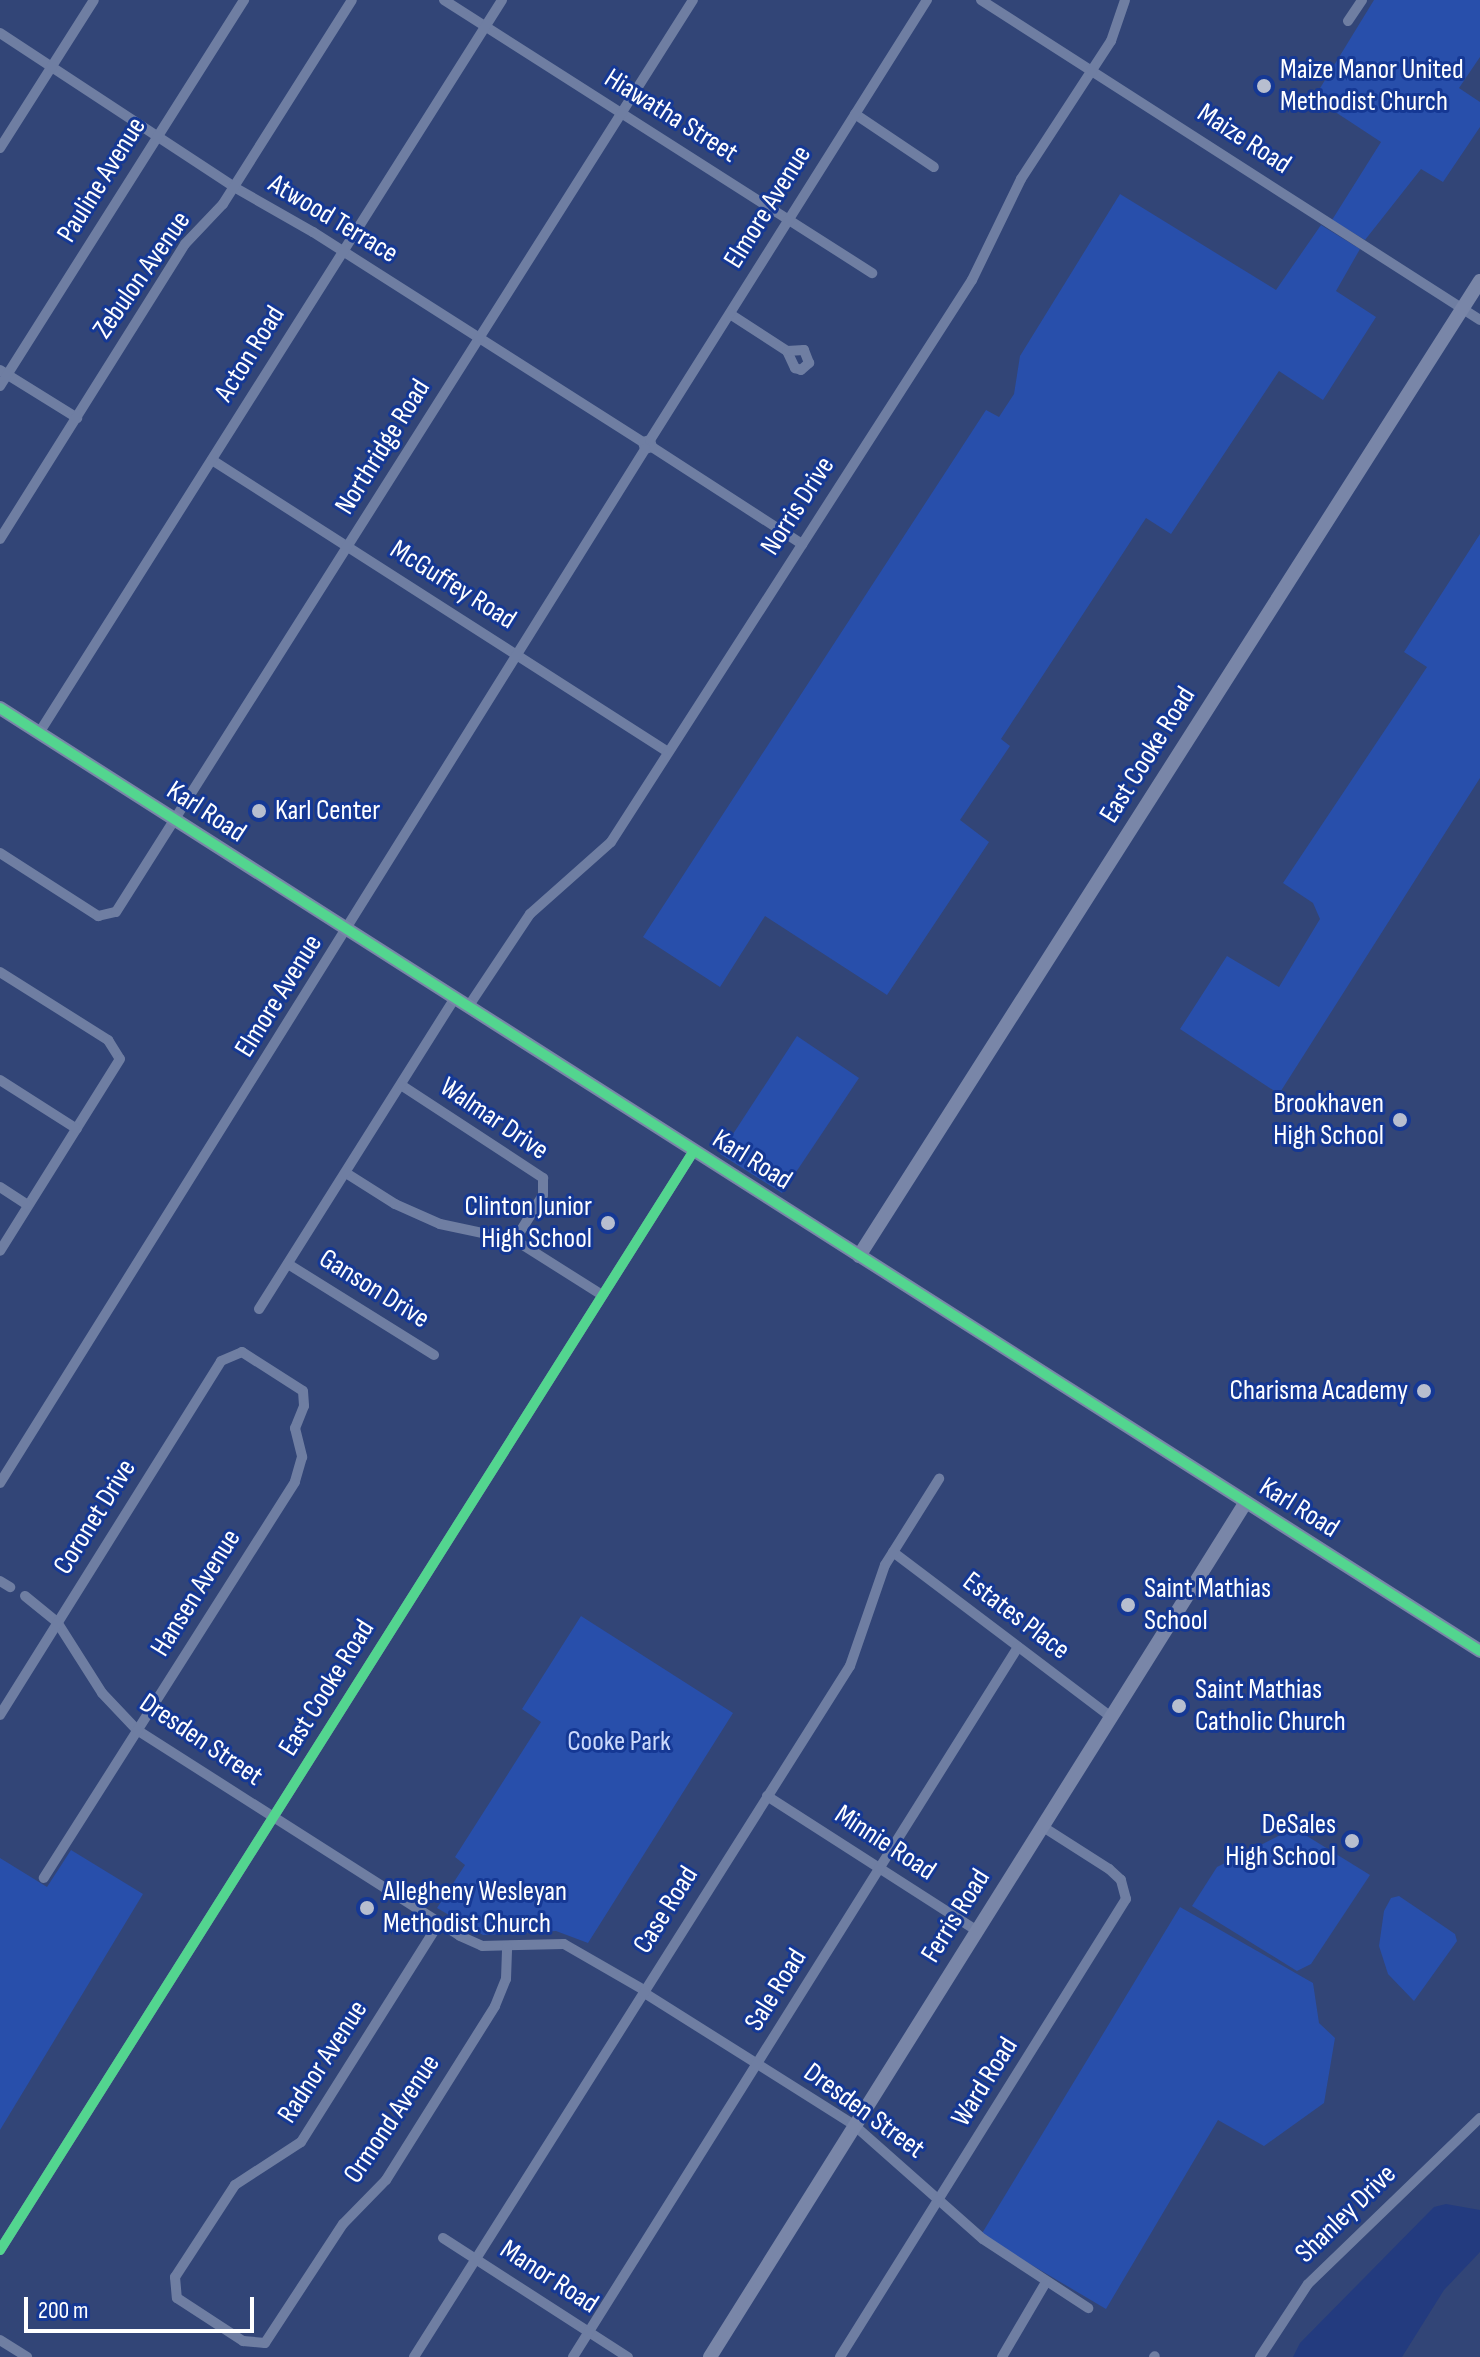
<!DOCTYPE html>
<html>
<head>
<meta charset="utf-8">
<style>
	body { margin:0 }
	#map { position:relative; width:1480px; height:2357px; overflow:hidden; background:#324577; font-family:"Sofia Sans Condensed",sans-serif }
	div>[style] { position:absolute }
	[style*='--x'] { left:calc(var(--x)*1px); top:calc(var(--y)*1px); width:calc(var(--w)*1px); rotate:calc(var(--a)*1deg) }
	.green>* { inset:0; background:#284fab }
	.water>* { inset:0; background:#233b7f }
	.minor>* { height:10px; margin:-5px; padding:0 5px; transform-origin:5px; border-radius:5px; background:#6f7ea2 }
	.major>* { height:14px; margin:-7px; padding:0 7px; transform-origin:7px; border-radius:7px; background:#7986a8 }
	.cycleway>* { height:10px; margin:-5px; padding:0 5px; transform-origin:5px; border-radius:5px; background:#53d58f }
	.dots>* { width:22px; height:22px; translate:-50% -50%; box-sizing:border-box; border:4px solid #153894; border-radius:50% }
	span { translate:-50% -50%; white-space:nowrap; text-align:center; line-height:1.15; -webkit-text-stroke:6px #153894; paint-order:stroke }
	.poi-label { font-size:28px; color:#fff }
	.left { translate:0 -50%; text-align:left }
	.right { translate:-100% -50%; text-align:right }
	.street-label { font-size:28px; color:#fff }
	.park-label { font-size:28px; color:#cbd9fc }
	.scale { position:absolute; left:24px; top:2297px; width:230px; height:36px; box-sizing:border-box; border:4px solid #fff; border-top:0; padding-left:10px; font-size:24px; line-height:28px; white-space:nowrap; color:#fff; -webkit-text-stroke:6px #153894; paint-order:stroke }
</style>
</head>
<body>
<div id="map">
	<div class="green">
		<div style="clip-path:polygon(1374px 0,1480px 0,1480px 57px,1459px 88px,1480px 102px,1480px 127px,1443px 182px,1421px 169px,1365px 240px,1332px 220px,1381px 142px,1314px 98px)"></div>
		<div style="clip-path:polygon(1120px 194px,1276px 290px,1321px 225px,1360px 249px,1336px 291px,1376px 317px,1323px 400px,1279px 371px,1171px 534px,1146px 518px,1001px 739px,1010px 746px,960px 820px,989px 842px,887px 995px,765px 916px,720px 987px,643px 937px,986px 410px,999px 417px,1014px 394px,1020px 356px)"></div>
		<div style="clip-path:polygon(1480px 534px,1480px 778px,1279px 1094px,1180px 1029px,1227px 956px,1279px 987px,1320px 919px,1313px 903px,1283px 883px,1427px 667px,1404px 652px)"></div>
		<div style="clip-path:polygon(797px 1036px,859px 1078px,782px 1193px,720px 1154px)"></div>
		<div style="clip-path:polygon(581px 1616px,733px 1713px,588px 1943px,556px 1931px,483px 1935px,437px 1908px,465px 1865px,455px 1857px,541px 1722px,522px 1709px)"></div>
		<div style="clip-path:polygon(1294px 1828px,1370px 1875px,1311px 1964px,1297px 1971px,1192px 1906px,1217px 1867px)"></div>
		<div style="clip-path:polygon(71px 1850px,143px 1894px,0 2130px,0 1858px,47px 1887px)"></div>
		<div style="clip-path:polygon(1399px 1896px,1455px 1934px,1457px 1941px,1414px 2001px,1388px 1974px,1379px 1946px,1384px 1911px,1391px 1898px)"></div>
		<div style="clip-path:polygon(1180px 1907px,1313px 1983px,1319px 2023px,1335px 2038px,1324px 2103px,1264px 2146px,1218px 2120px,1106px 2309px,981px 2235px)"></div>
	</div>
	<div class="water">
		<div style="clip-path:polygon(1446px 2204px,1480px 2210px,1480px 2252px,1444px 2290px,1402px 2357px,1293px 2357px,1300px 2343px,1434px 2207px)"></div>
	</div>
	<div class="minor">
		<div style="--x:444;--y:0;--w:508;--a:32.53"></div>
		<div style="--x:981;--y:0;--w:593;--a:32.67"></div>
		<div style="--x:1348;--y:21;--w:25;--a:-56"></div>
		<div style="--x:0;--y:33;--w:280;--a:33.3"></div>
		<div style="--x:234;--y:187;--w:91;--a:29.7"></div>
		<div style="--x:313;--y:232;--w:391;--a:32.5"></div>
		<div style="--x:855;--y:114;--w:95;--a:33.9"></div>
		<div style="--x:0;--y:148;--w:175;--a:-57.6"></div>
		<div style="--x:730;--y:314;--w:68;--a:33"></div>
		<div style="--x:787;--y:351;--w:19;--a:65"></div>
		<div style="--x:795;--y:368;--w:6;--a:18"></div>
		<div style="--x:801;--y:370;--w:11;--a:-41"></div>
		<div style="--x:809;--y:363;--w:14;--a:-111"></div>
		<div style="--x:804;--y:350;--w:17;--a:177"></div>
		<div style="--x:0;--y:370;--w:91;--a:31.9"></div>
		<div style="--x:0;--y:386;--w:457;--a:-57.7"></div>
		<div style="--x:650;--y:440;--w:7;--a:74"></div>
		<div style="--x:652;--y:447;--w:7;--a:164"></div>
		<div style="--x:645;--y:449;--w:7;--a:-106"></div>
		<div style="--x:643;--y:442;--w:7;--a:-16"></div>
		<div style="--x:650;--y:440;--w:520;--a:-57.81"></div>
		<div style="--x:652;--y:447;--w:179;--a:32.9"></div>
		<div style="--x:212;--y:460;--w:541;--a:32.63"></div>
		<div style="--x:0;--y:539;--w:348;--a:-57.9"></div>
		<div style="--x:185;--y:244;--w:55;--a:-46.5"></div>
		<div style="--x:223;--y:204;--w:241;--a:-57.7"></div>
		<div style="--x:39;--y:733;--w:867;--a:-57.72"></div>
		<div style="--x:0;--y:853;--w:117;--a:32.7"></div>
		<div style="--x:98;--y:916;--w:18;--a:-13"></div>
		<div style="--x:116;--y:912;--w:1079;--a:-57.68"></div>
		<div style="--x:0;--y:972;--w:128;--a:32.2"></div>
		<div style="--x:108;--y:1040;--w:22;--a:58"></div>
		<div style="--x:120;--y:1059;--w:226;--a:122"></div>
		<div style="--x:468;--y:1007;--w:112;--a:-56.3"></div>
		<div style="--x:530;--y:914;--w:108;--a:-41.6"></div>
		<div style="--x:611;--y:842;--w:668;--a:-57.29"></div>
		<div style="--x:972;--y:280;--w:112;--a:-64.1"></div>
		<div style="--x:1021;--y:179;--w:165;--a:-56.9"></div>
		<div style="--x:1111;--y:41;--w:43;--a:-71.1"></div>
		<div style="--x:0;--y:1080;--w:91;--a:32.5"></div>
		<div style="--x:401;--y:1085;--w:170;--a:33.2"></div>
		<div style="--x:543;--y:1178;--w:17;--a:90"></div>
		<div style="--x:543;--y:1195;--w:53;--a:121.9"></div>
		<div style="--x:346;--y:1173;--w:58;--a:32.3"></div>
		<div style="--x:395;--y:1204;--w:49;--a:24"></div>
		<div style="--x:440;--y:1224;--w:77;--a:12"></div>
		<div style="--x:515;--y:1240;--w:103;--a:32.3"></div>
		<div style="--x:0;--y:1187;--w:33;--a:33"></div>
		<div style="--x:288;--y:1264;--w:172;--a:31.9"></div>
		<div style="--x:259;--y:1309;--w:366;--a:-57.8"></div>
		<div style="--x:0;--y:1483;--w:1219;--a:-58.04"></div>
		<div style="--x:893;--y:1552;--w:273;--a:37.1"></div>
		<div style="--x:0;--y:1581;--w:12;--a:31"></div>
		<div style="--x:25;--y:1596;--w:41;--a:39.1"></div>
		<div style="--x:57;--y:1622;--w:84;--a:57.6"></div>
		<div style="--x:102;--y:1693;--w:51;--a:46.6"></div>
		<div style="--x:137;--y:1730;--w:383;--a:32.5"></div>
		<div style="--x:460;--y:1936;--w:24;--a:24"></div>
		<div style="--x:482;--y:1946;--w:82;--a:-1.4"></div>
		<div style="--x:564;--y:1944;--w:92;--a:29.9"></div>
		<div style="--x:0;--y:1715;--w:417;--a:-58"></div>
		<div style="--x:221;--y:1361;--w:23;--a:-23"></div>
		<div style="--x:242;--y:1352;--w:72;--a:32.6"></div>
		<div style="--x:303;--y:1391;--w:15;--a:86"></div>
		<div style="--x:304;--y:1406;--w:24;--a:112"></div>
		<div style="--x:295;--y:1428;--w:30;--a:76"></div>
		<div style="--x:302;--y:1457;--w:26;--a:106"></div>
		<div style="--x:295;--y:1482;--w:469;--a:122.4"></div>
		<div style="--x:767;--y:1796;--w:250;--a:32.7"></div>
		<div style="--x:439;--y:1923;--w:259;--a:122.2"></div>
		<div style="--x:301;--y:2142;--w:79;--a:146.9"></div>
		<div style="--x:235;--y:2185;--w:110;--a:123.1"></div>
		<div style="--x:175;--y:2277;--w:21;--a:85"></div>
		<div style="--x:177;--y:2298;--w:79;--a:33.1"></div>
		<div style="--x:243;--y:2341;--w:22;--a:5"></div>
		<div style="--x:265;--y:2343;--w:142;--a:-56.8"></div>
		<div style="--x:343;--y:2224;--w:62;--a:-45.7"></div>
		<div style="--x:386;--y:2180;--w:205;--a:-57.9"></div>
		<div style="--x:495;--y:2006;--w:29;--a:-68"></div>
		<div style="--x:506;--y:1979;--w:32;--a:-88"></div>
		<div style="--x:643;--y:1992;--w:249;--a:32.2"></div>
		<div style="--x:854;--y:2125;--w:172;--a:41.5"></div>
		<div style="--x:983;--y:2239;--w:126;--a:33.3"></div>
		<div style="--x:443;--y:2238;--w:220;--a:32.8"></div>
		<div style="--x:0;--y:2250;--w:1298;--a:-57.74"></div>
		<div style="--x:0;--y:2340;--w:32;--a:32"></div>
		<div style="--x:414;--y:2357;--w:817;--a:-57.75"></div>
		<div style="--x:850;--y:1666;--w:107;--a:-70.9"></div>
		<div style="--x:885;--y:1565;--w:102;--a:-57.9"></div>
		<div style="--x:573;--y:2357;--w:838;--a:-57.92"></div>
		<div style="--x:840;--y:2357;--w:540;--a:-58.02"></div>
		<div style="--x:1126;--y:1899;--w:20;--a:-105"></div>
		<div style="--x:1121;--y:1880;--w:16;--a:-137"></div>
		<div style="--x:1109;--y:1869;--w:78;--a:-147.5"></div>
		<div style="--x:1002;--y:2357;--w:87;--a:-59.6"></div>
		<div style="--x:1154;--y:2357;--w:1;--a:-45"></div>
		<div style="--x:1260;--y:2357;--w:87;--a:-56.7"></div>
		<div style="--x:1308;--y:2284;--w:239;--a:-44"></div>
	</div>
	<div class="major">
		<div style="--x:0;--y:708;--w:1755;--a:32.5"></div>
		<div style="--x:859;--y:1256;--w:1156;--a:-57.51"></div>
		<div style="--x:710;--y:2357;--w:1009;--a:-57.92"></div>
	</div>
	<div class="cycleway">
		<div style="--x:0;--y:708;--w:1755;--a:32.5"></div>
		<div style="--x:0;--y:2250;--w:1298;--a:-57.74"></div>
	</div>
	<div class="dots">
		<div style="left:1264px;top:86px;background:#b7becf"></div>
		<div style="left:259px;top:811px;background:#b7becf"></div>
		<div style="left:1400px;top:1120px;background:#b7becf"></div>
		<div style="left:608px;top:1223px;background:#b7becf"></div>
		<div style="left:1424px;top:1391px;background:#b7becf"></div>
		<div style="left:1128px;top:1605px;background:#b7becf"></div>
		<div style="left:1179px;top:1706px;background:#b7becf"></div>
		<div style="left:1352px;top:1841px;background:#b7becf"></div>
		<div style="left:367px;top:1908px;background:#b7becf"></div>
	</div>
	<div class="poi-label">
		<span class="left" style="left:1280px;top:86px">Maize Manor United<br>Methodist Church</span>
		<span class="left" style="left:275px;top:811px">Karl Center</span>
		<span class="right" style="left:1384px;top:1120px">Brookhaven<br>High School</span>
		<span class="right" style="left:592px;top:1223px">Clinton Junior<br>High School</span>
		<span class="right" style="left:1408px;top:1391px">Charisma Academy</span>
		<span class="left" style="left:1144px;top:1605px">Saint Mathias<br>School</span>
		<span class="left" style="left:1195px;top:1706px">Saint Mathias<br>Catholic Church</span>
		<span class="right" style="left:1336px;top:1841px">DeSales<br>High School</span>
		<span class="left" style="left:383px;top:1908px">Allegheny Wesleyan<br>Methodist Church</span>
	</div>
	<div class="street-label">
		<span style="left:671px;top:116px;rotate:32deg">Hiawatha Street</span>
		<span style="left:1244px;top:139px;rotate:33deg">Maize Road</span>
		<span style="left:102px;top:180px;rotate:-58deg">Pauline Avenue</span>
		<span style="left:768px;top:207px;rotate:-58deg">Elmore Avenue</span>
		<span style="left:333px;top:219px;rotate:31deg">Atwood Terrace</span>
		<span style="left:142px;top:275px;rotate:-55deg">Zebulon Avenue</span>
		<span style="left:250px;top:354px;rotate:-58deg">Acton Road</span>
		<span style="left:383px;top:447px;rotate:-58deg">Northridge Road</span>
		<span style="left:798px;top:506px;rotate:-57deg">Norris Drive</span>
		<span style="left:453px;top:585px;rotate:32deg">McGuffey Road</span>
		<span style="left:1148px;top:755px;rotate:-58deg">East Cooke Road</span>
		<span style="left:206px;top:812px;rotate:33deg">Karl Road</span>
		<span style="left:279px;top:996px;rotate:-58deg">Elmore Avenue</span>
		<span style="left:494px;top:1119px;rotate:34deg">Walmar Drive</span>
		<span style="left:752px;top:1160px;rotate:32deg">Karl Road</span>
		<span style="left:374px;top:1289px;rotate:32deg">Ganson Drive</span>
		<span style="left:1299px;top:1508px;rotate:32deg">Karl Road</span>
		<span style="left:95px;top:1517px;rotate:-58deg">Coronet Drive</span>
		<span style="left:196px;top:1593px;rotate:-58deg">Hansen Avenue</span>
		<span style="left:1016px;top:1616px;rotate:37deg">Estates Place</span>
		<span style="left:327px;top:1688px;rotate:-58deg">East Cooke Road</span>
		<span style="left:201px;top:1740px;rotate:34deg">Dresden Street</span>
		<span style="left:885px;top:1843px;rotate:33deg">Minnie Road</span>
		<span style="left:666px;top:1910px;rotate:-58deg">Case Road</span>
		<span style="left:956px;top:1916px;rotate:-58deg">Ferris Road</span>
		<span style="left:776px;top:1990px;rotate:-58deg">Sale Road</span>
		<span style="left:323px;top:2062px;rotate:-57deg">Radnor Avenue</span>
		<span style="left:985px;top:2082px;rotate:-58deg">Ward Road</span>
		<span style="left:864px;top:2111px;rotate:36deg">Dresden Street</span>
		<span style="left:392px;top:2119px;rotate:-56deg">Ormond Avenue</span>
		<span style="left:1346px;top:2214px;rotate:-44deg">Shanley Drive</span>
		<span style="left:549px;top:2277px;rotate:33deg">Manor Road</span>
	</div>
	<div class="park-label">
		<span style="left:619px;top:1742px">Cooke Park</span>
	</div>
	<div class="scale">200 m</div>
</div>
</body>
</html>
